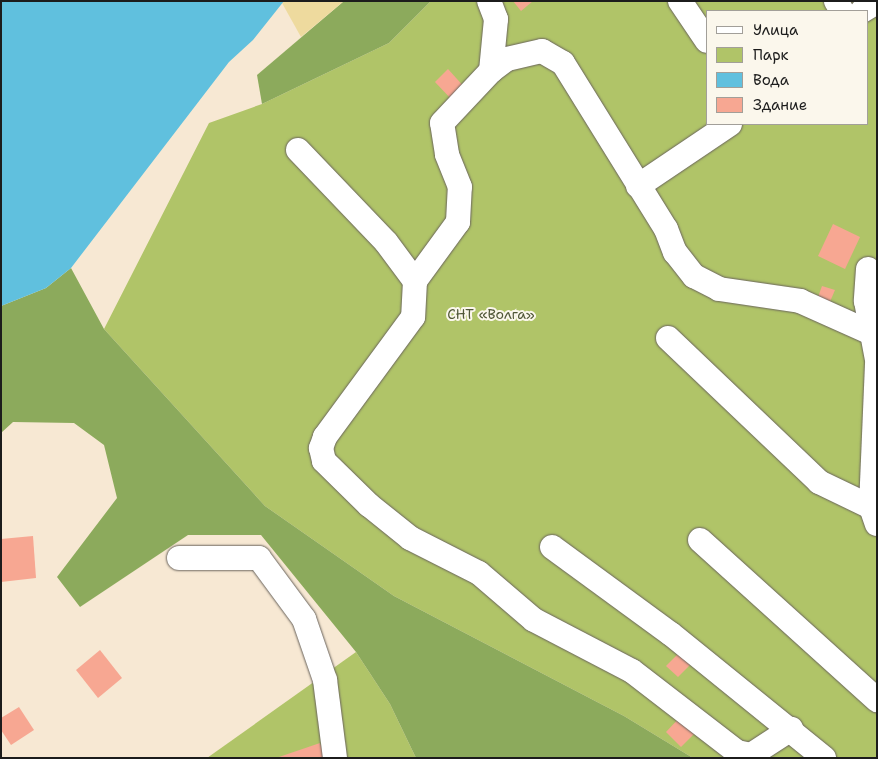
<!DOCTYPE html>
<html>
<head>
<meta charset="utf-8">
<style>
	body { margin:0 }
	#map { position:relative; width:878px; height:759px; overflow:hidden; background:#f7e8d3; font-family:"Shantell Sans",sans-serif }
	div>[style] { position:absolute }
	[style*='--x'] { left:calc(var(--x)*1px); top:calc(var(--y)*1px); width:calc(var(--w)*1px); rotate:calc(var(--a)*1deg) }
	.green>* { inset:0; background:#b0c468 }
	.forest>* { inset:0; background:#8caa5c }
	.sand>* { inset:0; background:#eeda9e }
	.water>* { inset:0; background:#60c0de }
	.building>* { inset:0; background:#f7a792 }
	.roads { filter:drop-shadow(0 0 1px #69635c) drop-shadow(0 0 1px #69635c) }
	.minor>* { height:24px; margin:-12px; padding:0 12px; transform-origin:12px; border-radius:12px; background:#fff }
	span { translate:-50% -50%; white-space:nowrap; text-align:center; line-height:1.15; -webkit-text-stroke:4px #fbf7ec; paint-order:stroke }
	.park-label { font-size:14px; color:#505737 }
	.frame { position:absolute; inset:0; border:2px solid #1c1c1c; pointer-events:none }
	.legend { position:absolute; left:706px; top:10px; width:162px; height:115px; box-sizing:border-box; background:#fbf7ec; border:1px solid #a29f99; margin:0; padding:6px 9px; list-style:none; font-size:15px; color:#1c1c1c }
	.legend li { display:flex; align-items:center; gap:10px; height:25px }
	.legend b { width:25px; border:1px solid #a29f99 }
</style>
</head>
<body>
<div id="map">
	<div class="green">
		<div style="clip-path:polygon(evenodd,431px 1px,877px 1px,877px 758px,693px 758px,624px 716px,394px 596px,265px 506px,104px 329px,209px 123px,262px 104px,389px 43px,431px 1px,707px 11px,867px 11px,867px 124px,707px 124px,707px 11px)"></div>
		<div style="clip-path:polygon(356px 652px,390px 704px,416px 758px,207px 758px)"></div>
	</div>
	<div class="forest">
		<div style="clip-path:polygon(344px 1px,431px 1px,389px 43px,262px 104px,257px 75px)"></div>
		<div style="clip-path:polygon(71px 268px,104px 329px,265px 506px,394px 596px,624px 716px,693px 758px,416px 758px,390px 704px,356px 652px,261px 535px,188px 535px,80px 607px,57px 577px,117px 498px,104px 445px,74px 423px,13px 422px,1px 433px,1px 306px,46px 288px)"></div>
	</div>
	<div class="sand">
		<div style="clip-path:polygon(284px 1px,344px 1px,301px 37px,282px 3px)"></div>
	</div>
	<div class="water">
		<div style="clip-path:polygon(1px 1px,284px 1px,253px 40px,229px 62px,71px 268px,46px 288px,1px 306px)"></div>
	</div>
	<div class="building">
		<div style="clip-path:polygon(513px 1px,533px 1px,521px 11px)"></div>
		<div style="clip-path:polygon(448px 69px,466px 89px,453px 101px,435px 82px)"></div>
		<div style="clip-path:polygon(833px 224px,860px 237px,845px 269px,818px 256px)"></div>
		<div style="clip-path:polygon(822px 286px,835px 290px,829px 304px,817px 300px)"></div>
		<div style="clip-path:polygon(33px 536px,36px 578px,1px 582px,1px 539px)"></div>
		<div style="clip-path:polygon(100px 650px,122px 678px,98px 698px,76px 670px)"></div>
		<div style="clip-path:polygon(680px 652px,692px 663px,678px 677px,666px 666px)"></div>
		<div style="clip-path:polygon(19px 707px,34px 730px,11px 745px,1px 730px,1px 718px)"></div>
		<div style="clip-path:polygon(682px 715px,698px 730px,681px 747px,666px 732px)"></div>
		<div style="clip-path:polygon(320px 743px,325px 758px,279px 758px,279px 757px)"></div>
	</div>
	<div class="roads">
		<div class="minor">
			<div style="--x:680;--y:1;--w:48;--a:56"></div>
			<div style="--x:836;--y:1;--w:12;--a:59"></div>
			<div style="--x:862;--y:11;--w:17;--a:-31"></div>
			<div style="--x:491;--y:71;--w:20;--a:-37"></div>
			<div style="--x:507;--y:59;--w:36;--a:-13"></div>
			<div style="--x:542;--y:51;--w:24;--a:30"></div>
			<div style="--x:563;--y:63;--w:195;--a:58.2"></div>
			<div style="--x:666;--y:229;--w:25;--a:69"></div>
			<div style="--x:675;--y:252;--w:31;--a:52"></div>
			<div style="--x:694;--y:276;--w:28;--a:27"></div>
			<div style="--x:719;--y:289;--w:82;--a:8.4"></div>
			<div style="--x:800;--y:301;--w:76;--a:24.2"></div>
			<div style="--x:298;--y:150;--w:127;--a:46.3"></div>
			<div style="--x:386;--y:242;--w:49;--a:53.4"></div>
			<div style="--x:415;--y:281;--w:36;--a:93"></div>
			<div style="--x:413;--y:317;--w:149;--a:126.3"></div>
			<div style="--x:325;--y:437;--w:12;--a:110"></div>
			<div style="--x:321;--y:448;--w:13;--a:77"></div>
			<div style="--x:324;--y:461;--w:63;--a:44.4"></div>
			<div style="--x:369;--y:505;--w:53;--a:38.8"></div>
			<div style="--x:410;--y:538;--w:77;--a:26.9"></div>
			<div style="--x:479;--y:573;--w:72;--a:40.5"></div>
			<div style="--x:534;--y:620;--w:110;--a:27.5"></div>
			<div style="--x:632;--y:671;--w:133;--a:37.6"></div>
			<div style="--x:737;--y:752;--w:14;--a:12"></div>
			<div style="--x:751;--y:755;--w:48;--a:-33"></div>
			<div style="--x:638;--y:186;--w:111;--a:-34"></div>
			<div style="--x:868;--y:269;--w:32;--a:94"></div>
			<div style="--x:866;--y:301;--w:60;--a:79.4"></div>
			<div style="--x:415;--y:281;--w:73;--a:-53.9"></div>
			<div style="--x:458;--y:222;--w:35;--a:-87"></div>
			<div style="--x:460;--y:187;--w:35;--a:-112"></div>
			<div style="--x:447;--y:154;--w:31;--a:-99"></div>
			<div style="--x:442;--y:123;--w:71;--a:-46.7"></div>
			<div style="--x:491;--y:71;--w:52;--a:-84.5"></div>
			<div style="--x:496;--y:19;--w:19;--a:-111"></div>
			<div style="--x:668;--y:338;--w:209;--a:43.6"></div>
			<div style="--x:819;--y:482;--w:58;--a:25.7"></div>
			<div style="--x:871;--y:507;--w:18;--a:71"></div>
			<div style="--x:871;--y:507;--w:143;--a:-87.6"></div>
			<div style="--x:700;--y:540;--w:239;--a:42.1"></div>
			<div style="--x:552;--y:547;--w:147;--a:36.2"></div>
			<div style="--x:671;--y:634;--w:197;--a:39"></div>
			<div style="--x:179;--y:558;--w:80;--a:0"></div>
			<div style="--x:259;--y:558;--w:76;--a:53.6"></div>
			<div style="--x:304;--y:619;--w:65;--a:71"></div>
			<div style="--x:325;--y:680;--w:79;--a:82.7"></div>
		</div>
	</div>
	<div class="park-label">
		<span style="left:491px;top:314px">СНТ «Волга»</span>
	</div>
	<div class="frame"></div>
	<ul class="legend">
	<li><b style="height:6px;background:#fff"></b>Улица</li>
	<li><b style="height:14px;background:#b0c468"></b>Парк</li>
	<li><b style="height:14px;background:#60c0de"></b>Вода</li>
	<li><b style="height:14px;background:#f7a792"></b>Здание</li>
	</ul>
</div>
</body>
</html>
